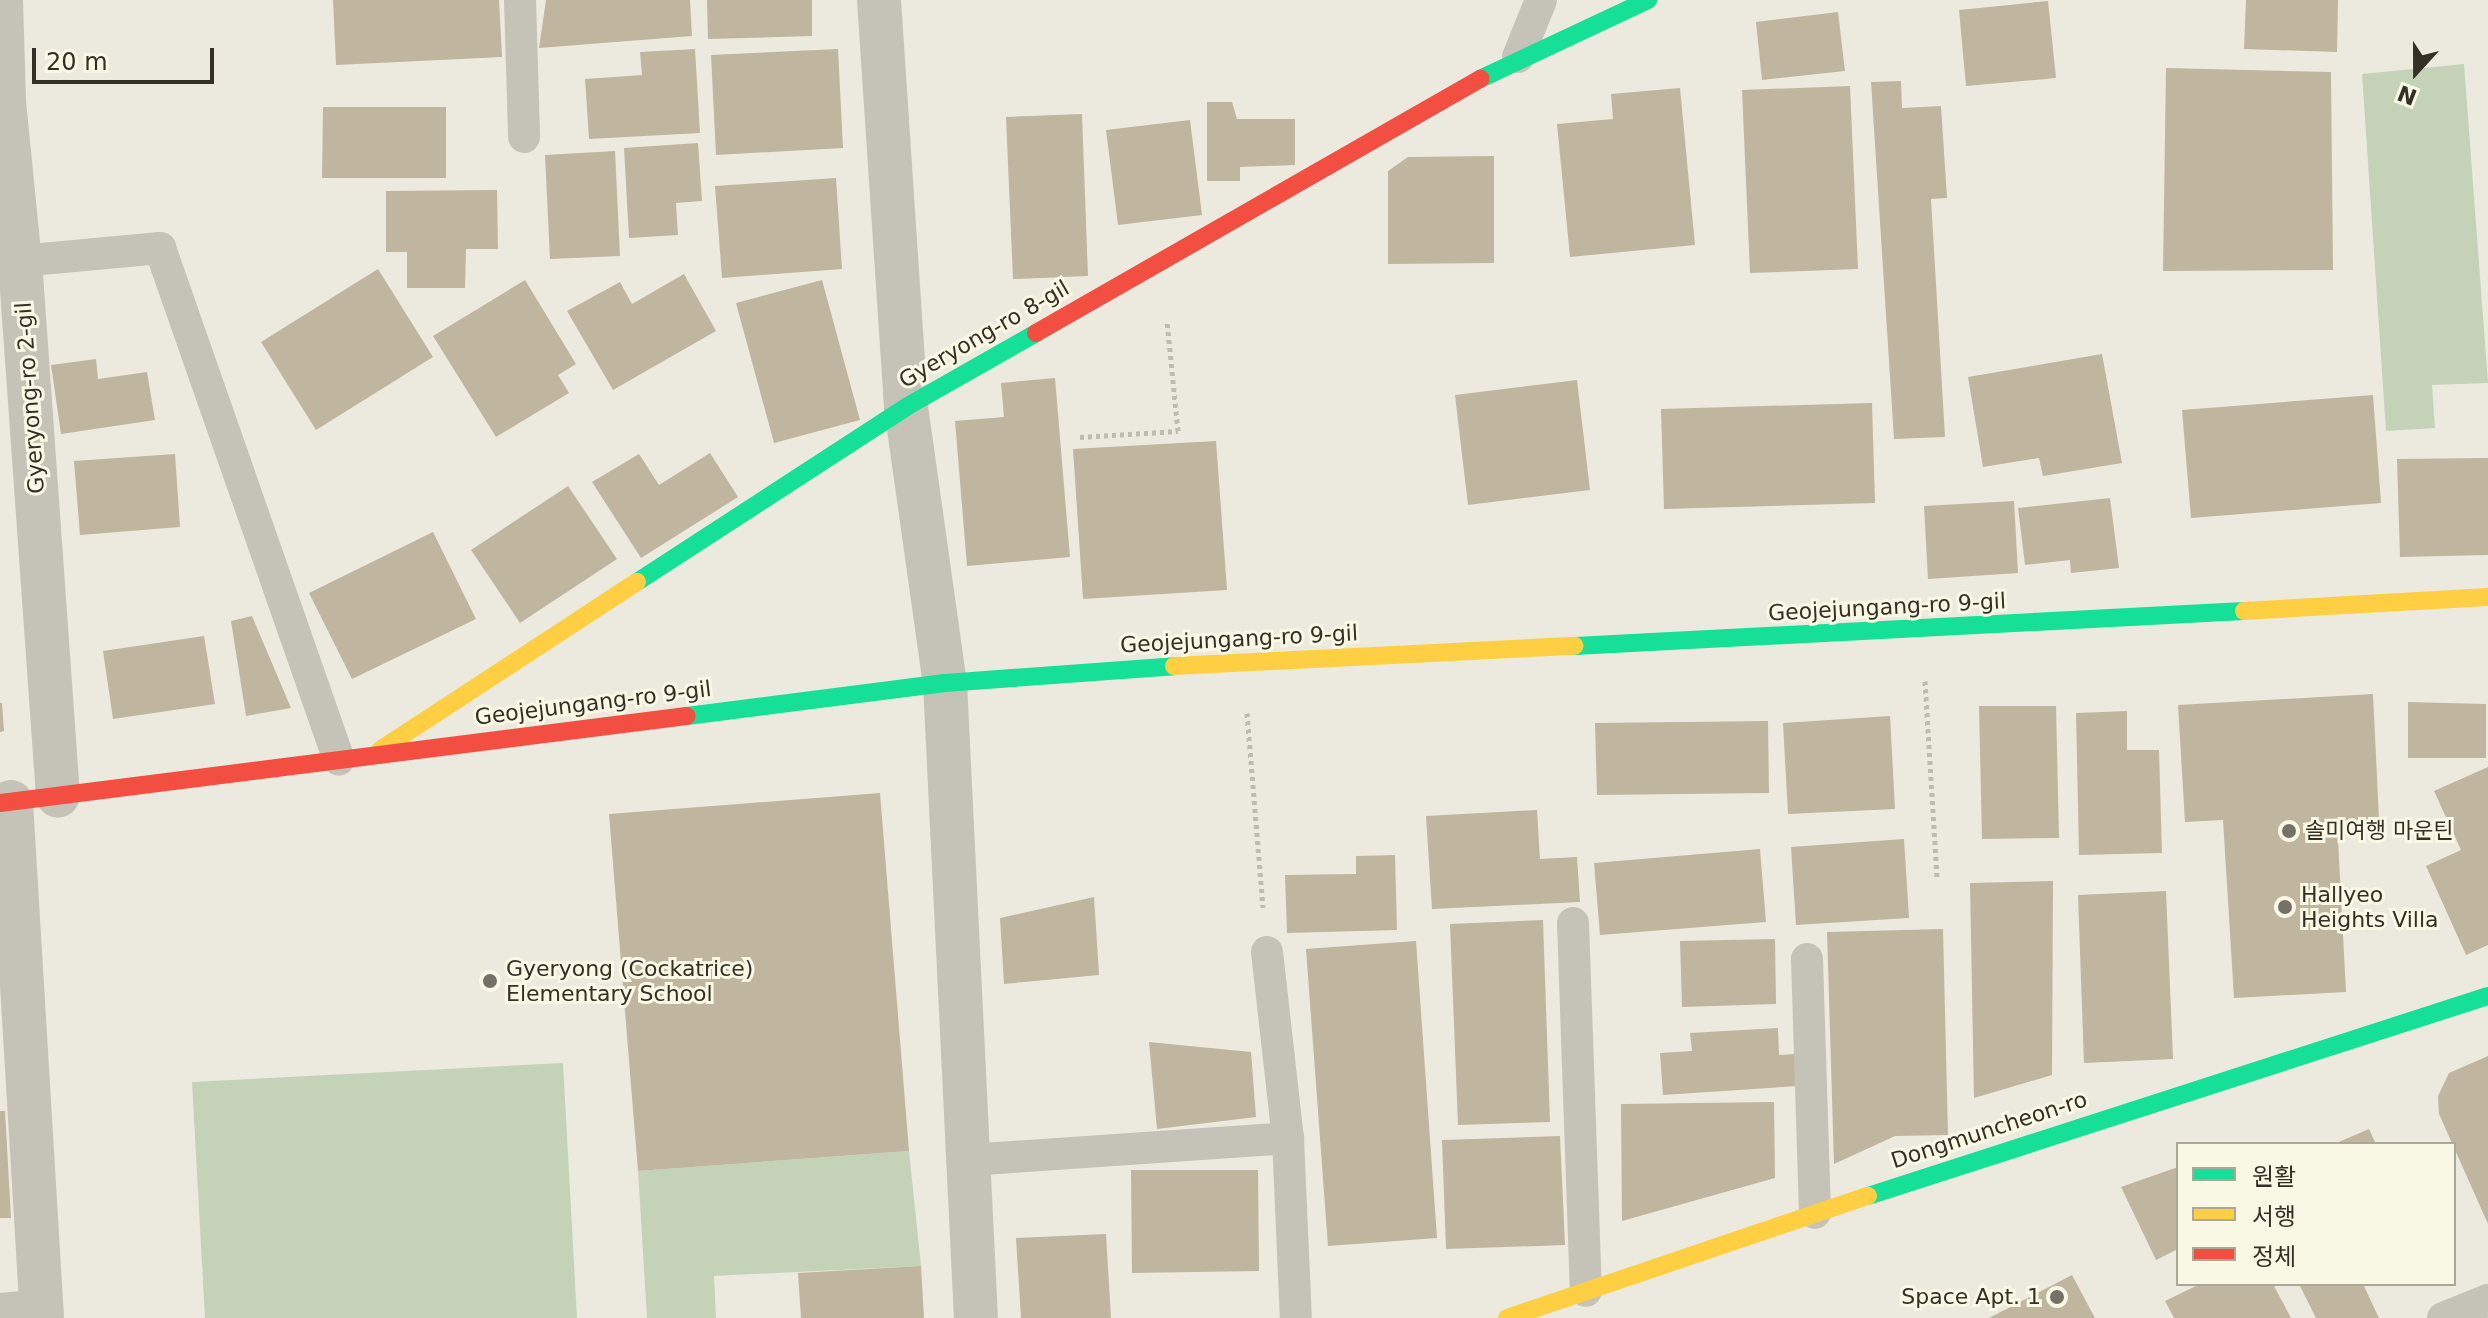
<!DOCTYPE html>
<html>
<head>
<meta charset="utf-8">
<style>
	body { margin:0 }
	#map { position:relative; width:2488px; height:1318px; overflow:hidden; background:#eceade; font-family:"DejaVu Sans","Noto Sans KR",sans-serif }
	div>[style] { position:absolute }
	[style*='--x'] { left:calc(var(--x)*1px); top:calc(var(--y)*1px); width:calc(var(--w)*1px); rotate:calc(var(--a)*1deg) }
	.green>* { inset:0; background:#c4d3b8 }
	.building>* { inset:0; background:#c0b59f }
	.path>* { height:5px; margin-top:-2.5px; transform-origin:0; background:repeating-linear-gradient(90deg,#bebbb0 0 4px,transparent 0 8px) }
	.lane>* { height:32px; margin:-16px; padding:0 16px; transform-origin:16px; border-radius:16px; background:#c5c2b7 }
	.street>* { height:44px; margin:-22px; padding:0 22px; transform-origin:22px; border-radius:22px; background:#c5c2b7 }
	.fast>* { height:18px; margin:-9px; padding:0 9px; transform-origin:9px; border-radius:9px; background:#16e098 }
	.slow>* { height:18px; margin:-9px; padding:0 9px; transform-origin:9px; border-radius:9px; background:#ffcf43 }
	.jam>* { height:18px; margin:-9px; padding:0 9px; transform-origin:9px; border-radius:9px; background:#f24e42 }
	.dots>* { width:22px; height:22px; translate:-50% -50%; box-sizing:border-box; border:4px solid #f9f8e5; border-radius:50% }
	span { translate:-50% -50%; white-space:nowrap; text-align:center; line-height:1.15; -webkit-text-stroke:6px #f9f8e5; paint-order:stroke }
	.street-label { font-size:22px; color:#353026 }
	.poi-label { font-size:22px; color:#353026 }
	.left { translate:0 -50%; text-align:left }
	.right { translate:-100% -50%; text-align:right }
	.legend { position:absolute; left:2176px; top:1142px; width:280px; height:144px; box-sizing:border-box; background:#f9f8e5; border:2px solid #aba899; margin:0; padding:10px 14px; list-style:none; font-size:24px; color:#353026 }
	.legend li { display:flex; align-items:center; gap:16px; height:40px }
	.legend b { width:40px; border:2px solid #aba899 }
	.north { position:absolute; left:2376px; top:32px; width:80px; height:80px; -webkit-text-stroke:6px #f9f8e5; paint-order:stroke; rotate:201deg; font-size:22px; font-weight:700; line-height:32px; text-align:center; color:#353026 }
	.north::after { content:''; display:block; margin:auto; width:28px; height:36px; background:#353026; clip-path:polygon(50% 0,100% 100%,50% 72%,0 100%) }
	.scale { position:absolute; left:32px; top:48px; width:182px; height:36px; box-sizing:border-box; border:4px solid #353026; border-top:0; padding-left:10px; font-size:24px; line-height:28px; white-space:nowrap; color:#353026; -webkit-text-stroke:6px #f9f8e5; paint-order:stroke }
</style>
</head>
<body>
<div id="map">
	<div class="green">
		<div style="clip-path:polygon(2464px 64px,2488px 383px,2432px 385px,2435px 428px,2386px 431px,2362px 74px)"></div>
		<div style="clip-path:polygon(563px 1063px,577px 1318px,205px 1318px,192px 1082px)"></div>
		<div style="clip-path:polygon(909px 1151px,921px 1266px,714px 1276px,716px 1318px,647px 1318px,638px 1171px)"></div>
	</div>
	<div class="building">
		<div style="clip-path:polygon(333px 0,499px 0,502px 57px,336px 65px)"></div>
		<div style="clip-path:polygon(546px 0,690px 0,692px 36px,539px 48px)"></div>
		<div style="clip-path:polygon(707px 0,812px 0,812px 36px,708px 39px)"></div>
		<div style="clip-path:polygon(2246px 0,2338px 0,2337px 52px,2244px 49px)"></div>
		<div style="clip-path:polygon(2048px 1px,2056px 78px,1966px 86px,1959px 10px)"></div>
		<div style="clip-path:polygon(1838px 12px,1845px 71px,1762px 80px,1756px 22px)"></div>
		<div style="clip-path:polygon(695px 49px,700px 133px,589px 139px,585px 79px,642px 75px,640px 52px)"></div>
		<div style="clip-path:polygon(838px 49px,843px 148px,716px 155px,711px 55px)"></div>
		<div style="clip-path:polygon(2166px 68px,2331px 72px,2333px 270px,2163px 271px)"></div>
		<div style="clip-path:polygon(1901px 81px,1902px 108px,1941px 106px,1947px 198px,1931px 199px,1945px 437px,1894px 439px,1871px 82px)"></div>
		<div style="clip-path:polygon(1850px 86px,1858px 269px,1750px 273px,1742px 90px)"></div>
		<div style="clip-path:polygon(1680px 88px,1695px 245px,1570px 257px,1557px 124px,1613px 119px,1611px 94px)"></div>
		<div style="clip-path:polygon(1207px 102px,1232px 102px,1237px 119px,1295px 119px,1295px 165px,1240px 167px,1240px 181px,1207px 181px)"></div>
		<div style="clip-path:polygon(323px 107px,446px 107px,446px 178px,322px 178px)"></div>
		<div style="clip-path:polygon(1082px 114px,1088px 276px,1013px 279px,1006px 117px)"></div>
		<div style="clip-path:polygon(1190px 120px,1202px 215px,1118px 225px,1106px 130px)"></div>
		<div style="clip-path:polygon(698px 143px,702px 201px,676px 203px,678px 235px,629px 238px,624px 148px)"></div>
		<div style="clip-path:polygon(615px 151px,620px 256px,550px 259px,545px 155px)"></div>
		<div style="clip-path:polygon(1494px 156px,1494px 263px,1388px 264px,1388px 171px,1408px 157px)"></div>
		<div style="clip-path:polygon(836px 178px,842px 269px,722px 278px,715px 186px)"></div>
		<div style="clip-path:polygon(497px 190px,498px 249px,466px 249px,465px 288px,407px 288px,407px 252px,386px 252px,386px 191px)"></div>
		<div style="clip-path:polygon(378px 269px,433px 357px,316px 430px,261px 342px)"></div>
		<div style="clip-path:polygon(684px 274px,716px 331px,613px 390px,567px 311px,620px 282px,632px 304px)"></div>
		<div style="clip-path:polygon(525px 280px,576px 364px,558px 375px,569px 393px,496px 437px,433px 336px)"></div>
		<div style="clip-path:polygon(822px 280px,860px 420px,774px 443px,736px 303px)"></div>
		<div style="clip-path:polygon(2102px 354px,2122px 463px,2043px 476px,2039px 458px,1983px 467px,1968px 377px)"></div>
		<div style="clip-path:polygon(96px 359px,98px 379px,147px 372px,155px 420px,61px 434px,51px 365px)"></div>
		<div style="clip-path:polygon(1055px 378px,1070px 557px,967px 566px,955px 421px,1004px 417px,1001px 383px)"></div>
		<div style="clip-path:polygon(1577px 380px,1590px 490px,1468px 505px,1455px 395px)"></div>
		<div style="clip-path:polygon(2373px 395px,2381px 503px,2191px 518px,2182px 410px)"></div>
		<div style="clip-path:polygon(1872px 403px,1875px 503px,1664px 509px,1661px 409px)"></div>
		<div style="clip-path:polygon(1216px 441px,1227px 590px,1083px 599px,1073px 449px)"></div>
		<div style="clip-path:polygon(710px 453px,738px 497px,641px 558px,592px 482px,639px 454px,659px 485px)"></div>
		<div style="clip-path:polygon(175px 454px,180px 527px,80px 535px,74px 461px)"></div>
		<div style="clip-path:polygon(2488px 458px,2488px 555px,2400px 557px,2397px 459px)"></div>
		<div style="clip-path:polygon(568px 486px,617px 559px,520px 623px,471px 550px)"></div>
		<div style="clip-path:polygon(2110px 498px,2119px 568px,2071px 573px,2070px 560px,2025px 565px,2018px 508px)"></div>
		<div style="clip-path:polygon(2014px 501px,2018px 573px,1928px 579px,1924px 506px)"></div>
		<div style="clip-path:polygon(433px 532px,476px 619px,352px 679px,309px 593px)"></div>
		<div style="clip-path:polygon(252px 616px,291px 708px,246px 716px,231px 621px)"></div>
		<div style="clip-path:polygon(204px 636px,215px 704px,113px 719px,103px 651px)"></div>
		<div style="clip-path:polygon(2373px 694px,2379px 819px,2337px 821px,2346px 992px,2234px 998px,2223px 820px,2185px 822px,2178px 705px)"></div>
		<div style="clip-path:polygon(2408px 702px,2486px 704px,2486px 758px,2408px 758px)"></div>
		<div style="clip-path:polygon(0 703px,2px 703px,4px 731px,0 732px)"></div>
		<div style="clip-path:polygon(1979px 706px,2056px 706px,2059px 838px,1982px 839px)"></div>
		<div style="clip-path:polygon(2127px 711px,2127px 750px,2159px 750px,2162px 853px,2079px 855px,2076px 713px)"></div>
		<div style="clip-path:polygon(1890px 716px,1895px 809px,1788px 814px,1783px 723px)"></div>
		<div style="clip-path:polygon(1768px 721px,1769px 793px,1597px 795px,1595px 723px)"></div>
		<div style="clip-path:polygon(2488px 767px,2488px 945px,2466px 955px,2426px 866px,2461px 850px,2434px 791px)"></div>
		<div style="clip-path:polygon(880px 793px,909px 1151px,638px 1171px,609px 814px)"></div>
		<div style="clip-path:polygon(1537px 810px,1540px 859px,1577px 857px,1580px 902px,1432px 909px,1426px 816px)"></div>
		<div style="clip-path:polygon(1904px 839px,1909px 918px,1796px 925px,1791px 847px)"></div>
		<div style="clip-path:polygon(1760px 849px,1766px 922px,1600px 935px,1594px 863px)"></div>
		<div style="clip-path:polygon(1395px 855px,1397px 930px,1287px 933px,1285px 875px,1356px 874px,1356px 856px)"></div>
		<div style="clip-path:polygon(2053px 881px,2052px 1075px,1974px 1098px,1970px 883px)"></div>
		<div style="clip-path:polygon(2166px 891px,2173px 1059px,2084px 1063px,2078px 895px)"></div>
		<div style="clip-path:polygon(1094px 897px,1099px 975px,1004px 984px,1000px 918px)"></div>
		<div style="clip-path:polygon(1543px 920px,1550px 1122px,1458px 1125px,1450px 924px)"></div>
		<div style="clip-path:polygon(1943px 929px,1948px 1135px,1895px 1136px,1834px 1164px,1827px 932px)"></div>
		<div style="clip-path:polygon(1775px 939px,1776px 1004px,1682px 1007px,1680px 941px)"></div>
		<div style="clip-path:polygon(1416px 941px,1437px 1238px,1328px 1246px,1306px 949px)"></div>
		<div style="clip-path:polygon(1778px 1028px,1779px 1055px,1796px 1054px,1798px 1086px,1663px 1095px,1660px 1053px,1692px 1051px,1690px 1033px)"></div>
		<div style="clip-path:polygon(1149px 1042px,1251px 1052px,1256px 1117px,1157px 1129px)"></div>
		<div style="clip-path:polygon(2488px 1056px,2488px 1224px,2439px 1114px,2438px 1096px,2449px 1073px)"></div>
		<div style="clip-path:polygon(1774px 1102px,1775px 1178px,1622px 1221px,1621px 1104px)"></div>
		<div style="clip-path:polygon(0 1111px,5px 1111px,11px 1218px,0 1218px)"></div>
		<div style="clip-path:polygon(2369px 1129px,2376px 1144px,2334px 1144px)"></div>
		<div style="clip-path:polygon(1560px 1136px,1565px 1245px,1446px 1249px,1442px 1140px)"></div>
		<div style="clip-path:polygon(2178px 1167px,2178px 1249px,2156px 1260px,2121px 1187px)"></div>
		<div style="clip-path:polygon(1131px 1170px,1258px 1170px,1259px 1271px,1132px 1273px)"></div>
		<div style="clip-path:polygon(1106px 1234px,1111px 1318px,1021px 1318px,1016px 1238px)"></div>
		<div style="clip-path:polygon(921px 1266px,924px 1318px,801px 1318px,798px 1273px)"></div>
		<div style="clip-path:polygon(2072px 1275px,2095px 1318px,1989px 1318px)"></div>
		<div style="clip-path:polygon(2200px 1284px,2273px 1284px,2291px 1318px,2174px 1318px,2165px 1301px)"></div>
		<div style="clip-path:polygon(2299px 1284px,2363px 1284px,2379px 1318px,2316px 1318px)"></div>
	</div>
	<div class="path">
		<div style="--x:1080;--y:437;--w:98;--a:-3.5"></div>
		<div style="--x:1178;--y:431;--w:111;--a:-95.7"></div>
		<div style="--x:1925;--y:681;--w:199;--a:86.5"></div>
		<div style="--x:1247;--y:713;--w:195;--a:85.3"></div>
	</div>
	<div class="lane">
		<div style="--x:520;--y:0;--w:137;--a:88.3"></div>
		<div style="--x:1518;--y:57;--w:61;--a:-68"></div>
		<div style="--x:20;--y:261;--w:141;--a:-5.3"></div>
		<div style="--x:160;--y:248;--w:542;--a:70.73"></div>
		<div style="--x:1573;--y:923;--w:368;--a:88"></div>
		<div style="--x:1267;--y:952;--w:187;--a:83.6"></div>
		<div style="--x:1288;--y:1138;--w:180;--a:87.5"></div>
		<div style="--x:1807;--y:959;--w:254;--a:88.2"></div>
		<div style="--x:968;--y:1160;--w:321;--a:-3.9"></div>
		<div style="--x:2443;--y:1318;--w:48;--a:-21.8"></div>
	</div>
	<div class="street">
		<div style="--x:1;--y:0;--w:102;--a:88.3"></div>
		<div style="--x:4;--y:102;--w:160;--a:84.3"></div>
		<div style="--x:20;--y:261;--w:536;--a:85.94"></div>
		<div style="--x:879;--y:0;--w:408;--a:86.2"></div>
		<div style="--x:906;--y:407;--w:279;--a:82"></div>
		<div style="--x:945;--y:683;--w:636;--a:87.21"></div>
		<div style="--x:11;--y:802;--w:517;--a:86.56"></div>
		<div style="--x:0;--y:1315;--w:41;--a:-5.6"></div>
	</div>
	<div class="fast">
		<div style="--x:1480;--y:79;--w:186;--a:-25.2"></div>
		<div style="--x:637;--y:582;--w:321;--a:-33"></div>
		<div style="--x:906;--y:407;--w:150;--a:-29.6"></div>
		<div style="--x:1575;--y:646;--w:670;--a:-2.99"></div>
		<div style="--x:687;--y:716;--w:260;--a:-7.3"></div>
		<div style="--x:945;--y:683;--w:230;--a:-4.2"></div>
		<div style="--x:1868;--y:1196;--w:651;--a:-17.88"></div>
	</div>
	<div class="slow">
		<div style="--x:2244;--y:611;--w:244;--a:-3.3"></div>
		<div style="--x:1174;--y:666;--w:401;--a:-2.9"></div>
		<div style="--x:380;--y:750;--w:307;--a:-33.2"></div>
		<div style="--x:1507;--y:1318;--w:381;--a:-18.7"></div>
	</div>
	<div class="jam">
		<div style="--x:1036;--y:333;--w:512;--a:-29.77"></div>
		<div style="--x:0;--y:803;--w:692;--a:-7.22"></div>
	</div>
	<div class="dots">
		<div style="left:2289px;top:831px;background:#757166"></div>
		<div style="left:2285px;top:907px;background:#757166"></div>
		<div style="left:490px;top:981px;background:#757166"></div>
		<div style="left:2057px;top:1297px;background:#757166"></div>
	</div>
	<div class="street-label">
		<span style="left:984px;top:334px;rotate:-30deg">Gyeryong-ro 8-gil</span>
		<span style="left:30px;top:398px;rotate:-94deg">Gyeryong-ro 2-gil</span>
		<span style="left:1887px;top:607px;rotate:-3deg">Geojejungang-ro 9-gil</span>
		<span style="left:1239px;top:639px;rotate:-3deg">Geojejungang-ro 9-gil</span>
		<span style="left:593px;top:703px;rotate:-7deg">Geojejungang-ro 9-gil</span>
		<span style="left:1989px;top:1130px;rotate:-18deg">Dongmuncheon-ro</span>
	</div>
	<div class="poi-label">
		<span class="left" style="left:2305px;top:831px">솔미여행 마운틴</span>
		<span class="left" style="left:2301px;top:907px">Hallyeo<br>Heights Villa</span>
		<span class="left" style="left:506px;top:981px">Gyeryong (Cockatrice)<br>Elementary School</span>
		<span class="right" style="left:2041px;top:1297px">Space Apt. 1</span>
	</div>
	<ul class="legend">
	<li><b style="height:10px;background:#16e098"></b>원활</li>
	<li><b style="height:10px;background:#ffcf43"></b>서행</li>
	<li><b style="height:10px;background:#f24e42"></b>정체</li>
	</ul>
	<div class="north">N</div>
	<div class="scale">20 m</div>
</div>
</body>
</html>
